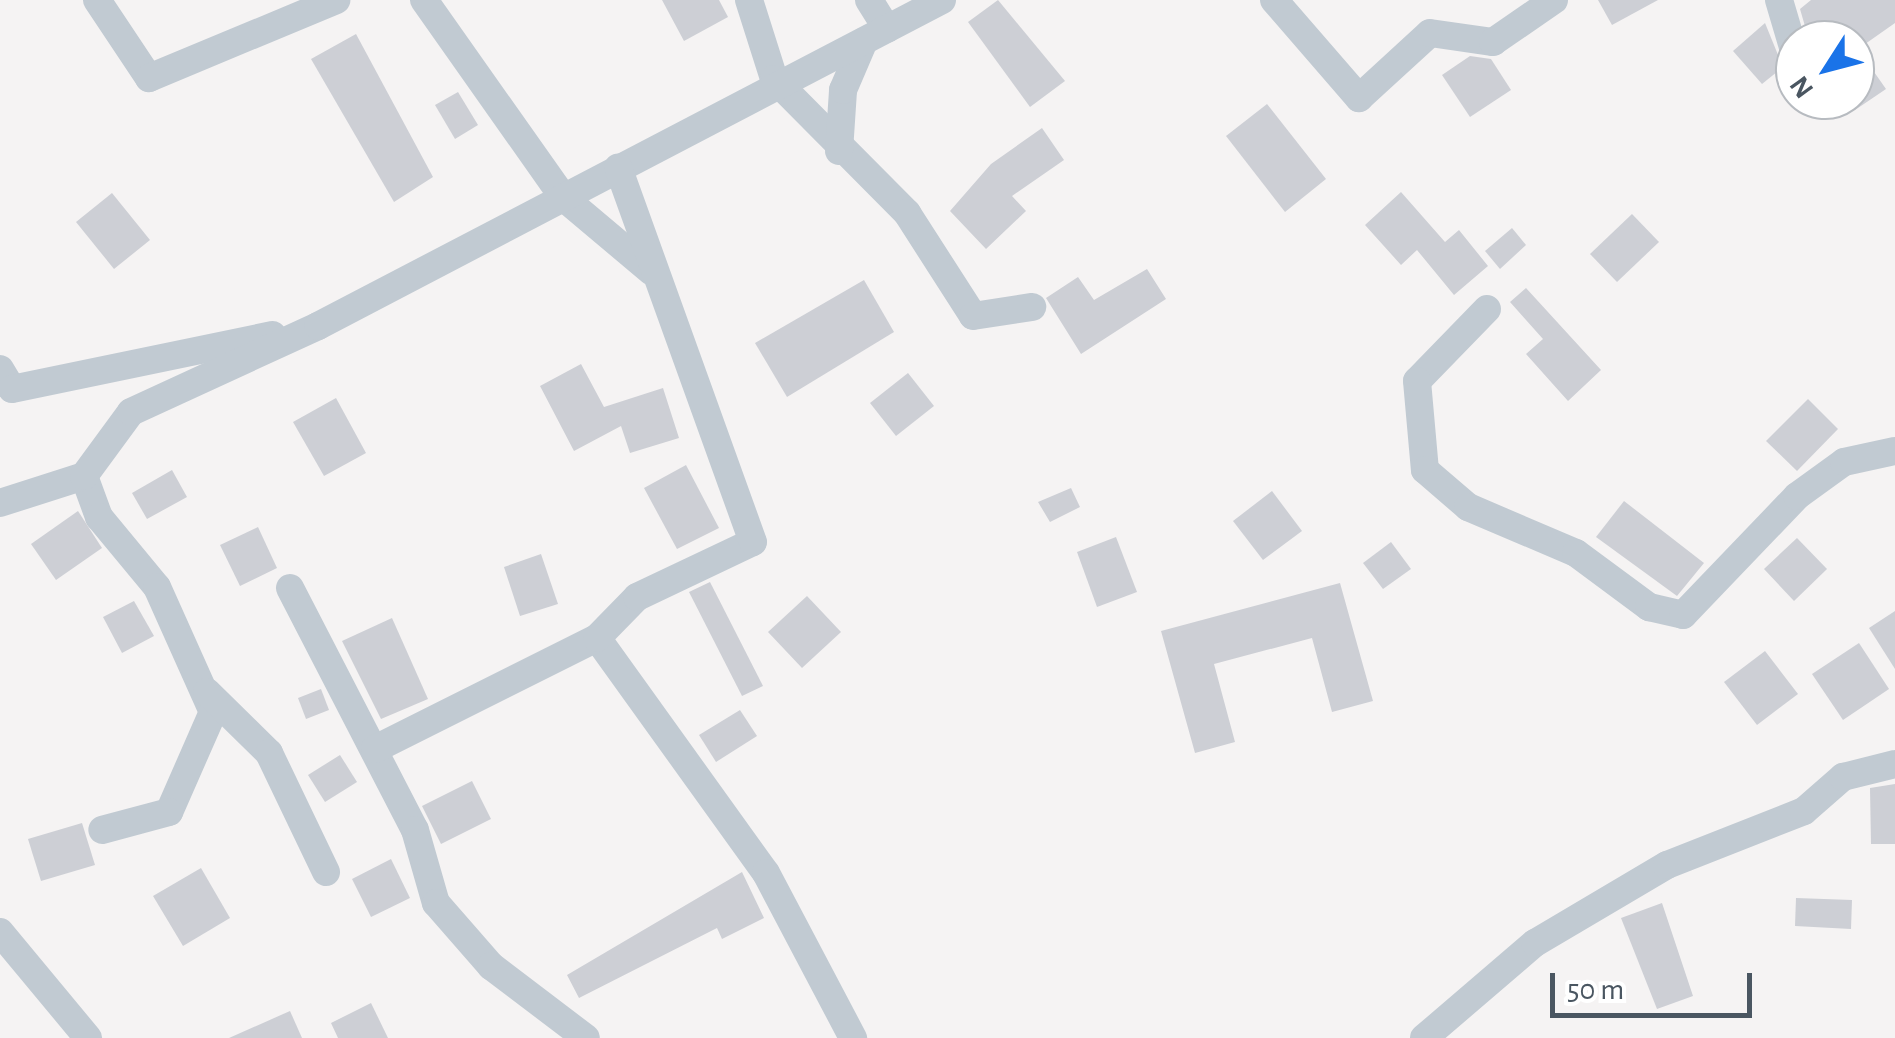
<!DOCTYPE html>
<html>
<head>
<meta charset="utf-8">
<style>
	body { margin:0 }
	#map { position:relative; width:1895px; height:1038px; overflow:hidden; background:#f5f3f3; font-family:"Alegreya Sans",sans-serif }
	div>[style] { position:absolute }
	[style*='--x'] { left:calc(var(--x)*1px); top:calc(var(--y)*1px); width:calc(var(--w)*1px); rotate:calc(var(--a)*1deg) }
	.building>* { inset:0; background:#cdcfd5 }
	.minor>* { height:28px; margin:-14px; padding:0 14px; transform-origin:14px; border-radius:14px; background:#c1cad2 }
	span { translate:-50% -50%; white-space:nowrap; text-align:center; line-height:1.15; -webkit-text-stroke:8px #fff; paint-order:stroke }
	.north { position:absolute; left:1775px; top:20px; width:100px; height:100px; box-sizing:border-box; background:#fff; border:2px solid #b7bbc0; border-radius:50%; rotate:234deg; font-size:28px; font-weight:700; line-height:40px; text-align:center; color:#4a5661 }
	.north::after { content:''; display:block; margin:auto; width:35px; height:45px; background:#1a73e8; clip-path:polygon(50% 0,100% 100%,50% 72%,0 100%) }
	.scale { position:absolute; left:1550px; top:973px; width:202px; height:45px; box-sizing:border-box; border:5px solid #4a5661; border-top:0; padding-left:12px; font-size:30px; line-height:35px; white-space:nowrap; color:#4a5661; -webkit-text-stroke:8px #fff; paint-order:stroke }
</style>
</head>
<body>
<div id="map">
	<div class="building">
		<div style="clip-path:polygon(662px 0,719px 0,728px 17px,684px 41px)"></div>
		<div style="clip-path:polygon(998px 0,1065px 81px,1030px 107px,968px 22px)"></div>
		<div style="clip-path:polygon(1598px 0,1658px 0,1612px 25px)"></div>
		<div style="clip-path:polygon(1811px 0,1895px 0,1895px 23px,1858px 49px,1886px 89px,1855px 110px,1855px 40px,1809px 40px,1800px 9px)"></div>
		<div style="clip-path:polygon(1765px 23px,1783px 67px,1762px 84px,1733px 51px)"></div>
		<div style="clip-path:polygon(356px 34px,433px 177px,394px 202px,311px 59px)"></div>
		<div style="clip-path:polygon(1470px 56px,1491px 59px,1511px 90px,1470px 117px,1442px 75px)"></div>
		<div style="clip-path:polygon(458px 92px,478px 125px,455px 139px,435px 105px)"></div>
		<div style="clip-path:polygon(1267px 104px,1326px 179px,1285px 212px,1226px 136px)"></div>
		<div style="clip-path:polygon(1042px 128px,1064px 160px,1012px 196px,1026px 211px,986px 249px,950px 211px,991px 164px)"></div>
		<div style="clip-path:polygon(1401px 192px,1445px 242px,1459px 230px,1488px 266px,1454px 295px,1417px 250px,1401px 265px,1365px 225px)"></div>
		<div style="clip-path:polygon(112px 193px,150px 240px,114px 269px,76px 222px)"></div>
		<div style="clip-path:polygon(1632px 214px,1659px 242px,1617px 282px,1590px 254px)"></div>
		<div style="clip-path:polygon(1512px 228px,1526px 245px,1500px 269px,1485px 251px)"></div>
		<div style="clip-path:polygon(1147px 269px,1166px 299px,1081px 354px,1046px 298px,1078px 277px,1094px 300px)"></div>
		<div style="clip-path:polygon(864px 280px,894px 332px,787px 397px,755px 343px)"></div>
		<div style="clip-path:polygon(1526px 288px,1601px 370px,1568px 401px,1526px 354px,1543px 339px,1510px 302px)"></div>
		<div style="clip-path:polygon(581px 364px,604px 407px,663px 388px,679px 438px,630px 453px,621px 426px,574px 451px,540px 386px)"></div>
		<div style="clip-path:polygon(908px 373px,934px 406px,896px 436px,870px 403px)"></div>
		<div style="clip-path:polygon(336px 398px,366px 453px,324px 476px,293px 422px)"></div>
		<div style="clip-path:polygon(1808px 399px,1838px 429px,1797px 471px,1766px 441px)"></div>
		<div style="clip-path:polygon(686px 465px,719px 528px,677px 549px,644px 488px)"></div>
		<div style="clip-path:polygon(172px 470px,187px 497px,147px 519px,132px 493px)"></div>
		<div style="clip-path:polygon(1071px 488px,1080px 507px,1050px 522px,1038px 502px)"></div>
		<div style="clip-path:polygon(1272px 491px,1302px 531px,1263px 560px,1233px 521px)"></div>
		<div style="clip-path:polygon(1624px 501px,1704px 563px,1677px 596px,1596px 537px)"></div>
		<div style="clip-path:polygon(78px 511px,102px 548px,56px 580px,31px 544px)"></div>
		<div style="clip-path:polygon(258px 527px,277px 568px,240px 586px,220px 545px)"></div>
		<div style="clip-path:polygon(1116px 537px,1137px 592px,1097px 607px,1077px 552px)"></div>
		<div style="clip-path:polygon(1797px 538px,1827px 569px,1794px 601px,1764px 569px)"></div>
		<div style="clip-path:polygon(1391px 542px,1411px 569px,1383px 589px,1363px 563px)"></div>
		<div style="clip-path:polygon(541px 554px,558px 604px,520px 616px,504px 567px)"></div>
		<div style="clip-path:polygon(710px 582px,763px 686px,742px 696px,689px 592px)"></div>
		<div style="clip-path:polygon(1340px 583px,1373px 701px,1332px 712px,1312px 638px,1214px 664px,1235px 742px,1195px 753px,1161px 631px)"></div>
		<div style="clip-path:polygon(807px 596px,841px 632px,802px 668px,768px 632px)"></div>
		<div style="clip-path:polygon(134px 601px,154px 636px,122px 653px,103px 617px)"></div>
		<div style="clip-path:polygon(1895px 611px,1895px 669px,1869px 628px)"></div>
		<div style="clip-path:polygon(392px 618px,428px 699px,381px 719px,342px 641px)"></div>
		<div style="clip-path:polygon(1859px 643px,1889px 689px,1843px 720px,1812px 674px)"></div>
		<div style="clip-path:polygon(1765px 651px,1798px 694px,1757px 725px,1724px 682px)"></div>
		<div style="clip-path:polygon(321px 689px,329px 710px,306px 719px,298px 698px)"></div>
		<div style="clip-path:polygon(740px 710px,757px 736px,716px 762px,699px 735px)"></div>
		<div style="clip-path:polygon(340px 755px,357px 782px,325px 802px,308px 775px)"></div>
		<div style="clip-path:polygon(472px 781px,491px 819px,441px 844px,422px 806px)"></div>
		<div style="clip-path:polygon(1895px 784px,1895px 844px,1871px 844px,1870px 788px)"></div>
		<div style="clip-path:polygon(82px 823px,95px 865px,41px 881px,28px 839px)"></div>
		<div style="clip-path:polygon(391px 859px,410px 898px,371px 917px,352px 879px)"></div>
		<div style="clip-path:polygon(201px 868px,230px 918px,183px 946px,153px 896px)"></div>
		<div style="clip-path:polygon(742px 872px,764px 918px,722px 939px,717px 928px,579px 998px,567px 975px)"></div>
		<div style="clip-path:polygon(1796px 898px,1852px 900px,1851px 929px,1795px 926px)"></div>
		<div style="clip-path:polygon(1662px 903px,1693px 996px,1657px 1009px,1621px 918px)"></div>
		<div style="clip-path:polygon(371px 1003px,388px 1038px,338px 1038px,331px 1023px)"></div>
		<div style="clip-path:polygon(290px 1011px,302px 1038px,229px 1038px)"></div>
	</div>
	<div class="minor">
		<div style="--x:97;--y:0;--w:94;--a:56.3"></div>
		<div style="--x:149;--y:78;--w:203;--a:-22.6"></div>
		<div style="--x:424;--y:0;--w:241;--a:54.8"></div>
		<div style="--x:563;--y:197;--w:115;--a:40.1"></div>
		<div style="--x:749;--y:0;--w:83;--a:72.4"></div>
		<div style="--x:774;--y:79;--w:189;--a:45.2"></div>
		<div style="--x:907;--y:213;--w:122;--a:57.3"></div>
		<div style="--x:973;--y:316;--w:60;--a:-8.7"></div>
		<div style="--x:869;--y:0;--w:34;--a:58"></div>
		<div style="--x:1274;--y:0;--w:130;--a:49.1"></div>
		<div style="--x:1359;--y:98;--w:96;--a:-42.5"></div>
		<div style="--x:1430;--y:33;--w:64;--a:8.1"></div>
		<div style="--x:1493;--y:42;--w:74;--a:-34.5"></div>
		<div style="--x:1779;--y:0;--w:56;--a:73.5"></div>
		<div style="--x:839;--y:151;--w:61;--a:-86.2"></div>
		<div style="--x:843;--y:90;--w:53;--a:-66.8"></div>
		<div style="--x:1487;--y:309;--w:100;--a:134.2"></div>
		<div style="--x:1417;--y:381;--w:89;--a:84.9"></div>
		<div style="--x:1425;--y:470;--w:57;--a:40.7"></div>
		<div style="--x:1468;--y:507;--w:117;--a:23.1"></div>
		<div style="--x:1576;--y:553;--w:91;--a:36.5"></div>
		<div style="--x:1649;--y:607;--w:35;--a:13"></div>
		<div style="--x:1683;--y:615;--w:165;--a:-46.2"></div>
		<div style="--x:1797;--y:496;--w:58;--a:-35.9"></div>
		<div style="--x:1844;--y:462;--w:52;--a:-12.2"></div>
		<div style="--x:0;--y:369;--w:23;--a:59"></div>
		<div style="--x:12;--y:389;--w:266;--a:-11.7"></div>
		<div style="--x:84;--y:476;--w:44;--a:69.9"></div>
		<div style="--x:99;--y:517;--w:91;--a:50.4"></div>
		<div style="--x:157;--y:587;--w:137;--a:65.9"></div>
		<div style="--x:213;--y:712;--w:109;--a:113.7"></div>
		<div style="--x:169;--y:812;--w:69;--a:165"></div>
		<div style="--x:0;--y:503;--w:88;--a:-17.8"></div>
		<div style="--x:84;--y:476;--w:79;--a:-53.7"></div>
		<div style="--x:131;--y:412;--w:206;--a:-24.7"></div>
		<div style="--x:318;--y:326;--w:704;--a:-27.58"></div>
		<div style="--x:290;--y:588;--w:272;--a:62.7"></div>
		<div style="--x:415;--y:830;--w:76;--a:74"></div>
		<div style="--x:436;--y:903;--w:84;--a:48.9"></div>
		<div style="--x:491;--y:966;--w:119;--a:37.2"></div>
		<div style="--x:597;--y:638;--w:289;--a:54.3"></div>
		<div style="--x:766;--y:873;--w:187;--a:62.2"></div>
		<div style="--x:207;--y:692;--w:87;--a:44.5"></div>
		<div style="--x:269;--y:753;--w:132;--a:64.4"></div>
		<div style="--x:375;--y:749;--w:248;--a:-26.6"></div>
		<div style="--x:597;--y:638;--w:57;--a:-45.7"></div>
		<div style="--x:637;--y:597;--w:128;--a:-25.4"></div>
		<div style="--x:753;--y:542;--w:398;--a:-109.8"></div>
		<div style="--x:0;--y:932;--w:138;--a:50.3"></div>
		<div style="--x:1424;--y:1038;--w:146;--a:-40.6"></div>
		<div style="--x:1535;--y:943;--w:153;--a:-30.6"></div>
		<div style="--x:1667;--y:865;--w:147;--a:-21.5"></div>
		<div style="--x:1804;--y:811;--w:52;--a:-41.1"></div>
		<div style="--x:1843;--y:777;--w:54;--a:-14"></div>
	</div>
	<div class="north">N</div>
	<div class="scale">50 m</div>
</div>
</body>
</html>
